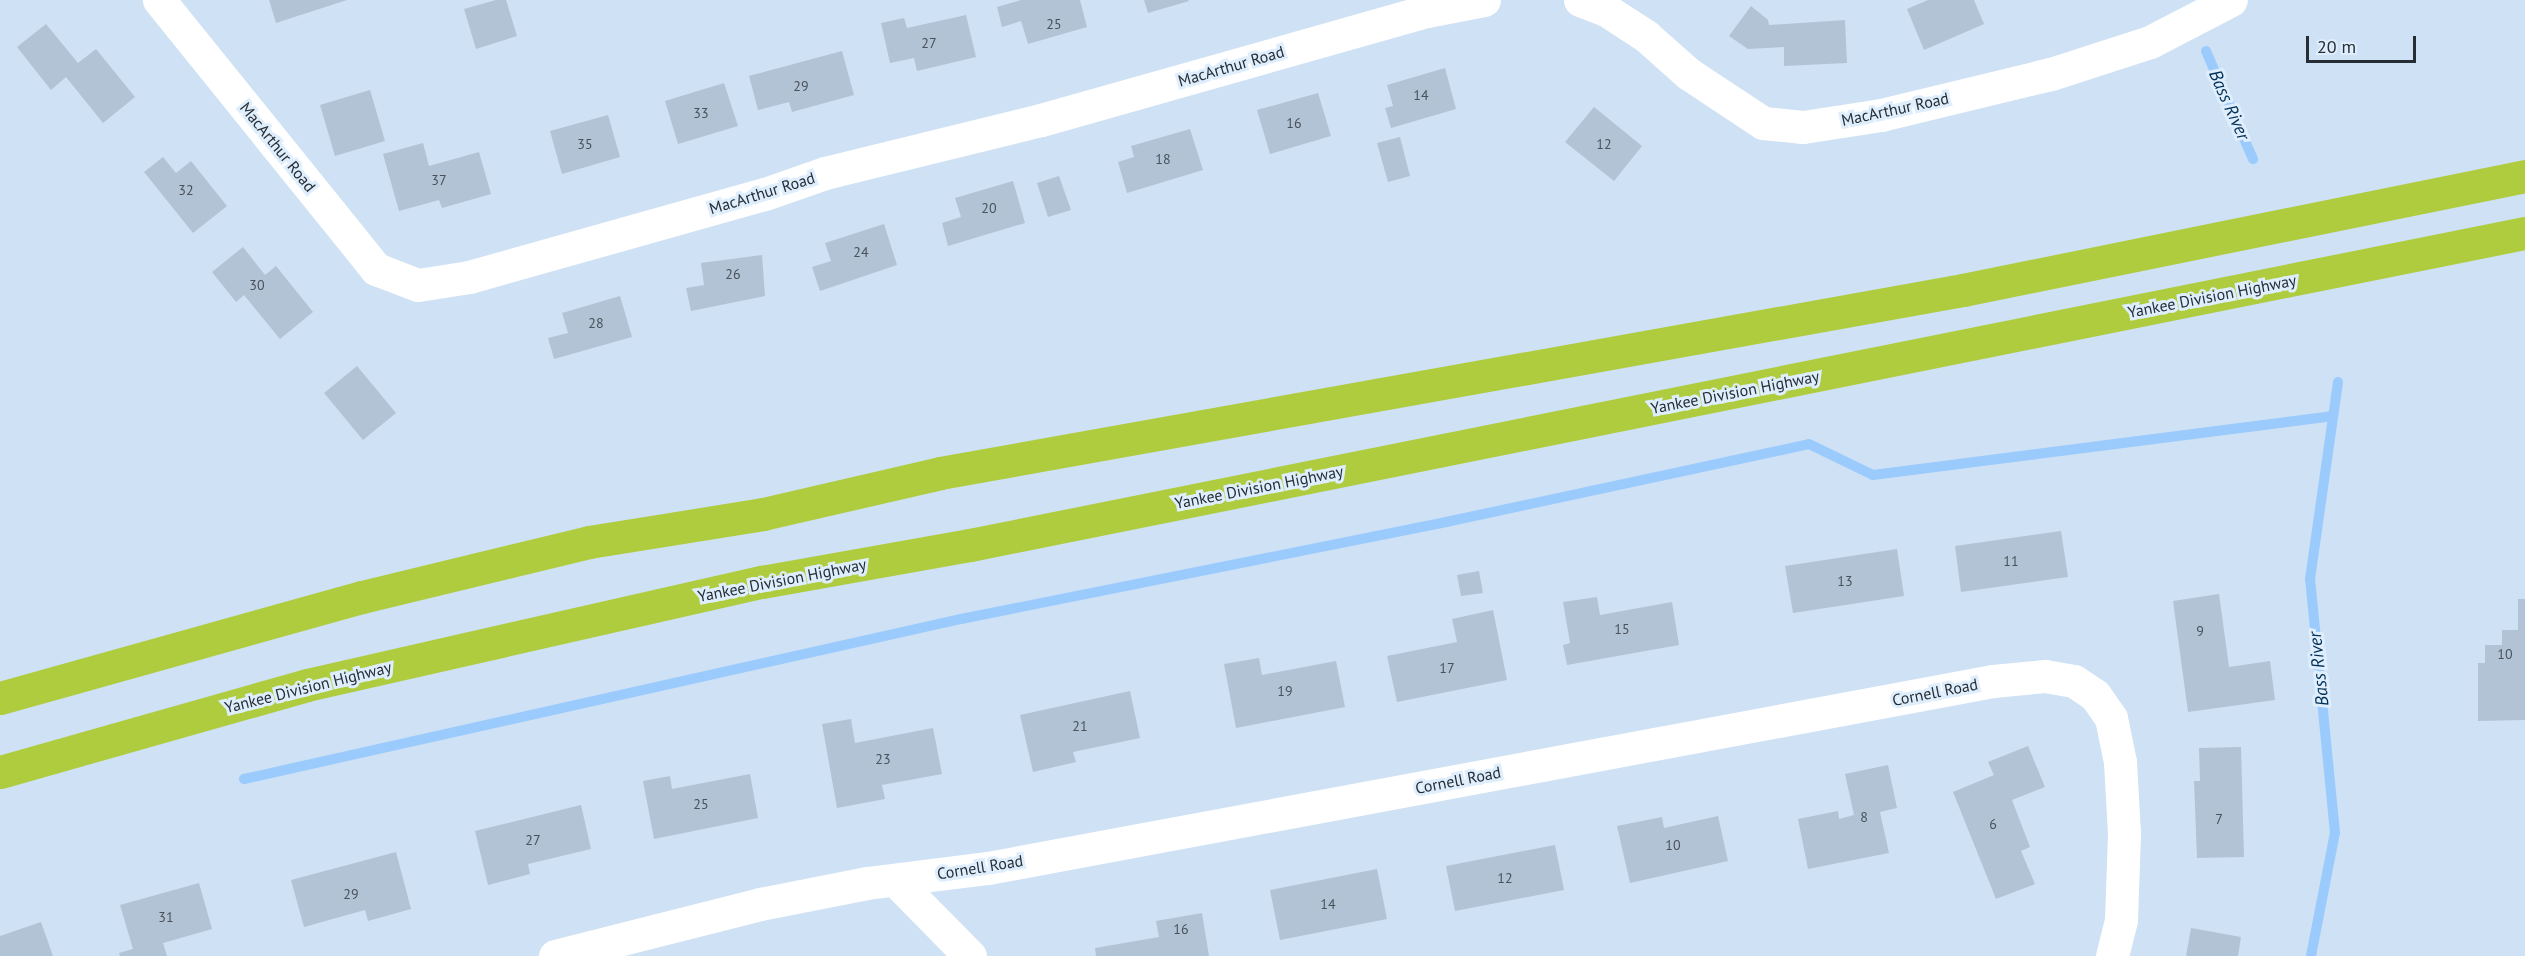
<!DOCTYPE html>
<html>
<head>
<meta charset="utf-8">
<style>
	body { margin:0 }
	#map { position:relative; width:2525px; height:956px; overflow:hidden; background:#cfe1f4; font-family:"PT Sans",sans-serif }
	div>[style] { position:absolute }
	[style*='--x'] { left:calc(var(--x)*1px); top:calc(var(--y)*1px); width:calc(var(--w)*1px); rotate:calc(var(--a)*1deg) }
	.stream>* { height:10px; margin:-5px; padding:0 5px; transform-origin:5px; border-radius:5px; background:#9bcbfc }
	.building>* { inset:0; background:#b2c3d5 }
	.street>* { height:33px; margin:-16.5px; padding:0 16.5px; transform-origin:16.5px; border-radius:16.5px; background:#fff }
	.highway>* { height:33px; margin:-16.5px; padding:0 16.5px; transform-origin:16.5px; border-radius:16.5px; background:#aecc3e }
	span { translate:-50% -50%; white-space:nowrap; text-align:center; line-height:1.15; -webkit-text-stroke:6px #dfeefd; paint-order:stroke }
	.number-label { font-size:14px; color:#49525c }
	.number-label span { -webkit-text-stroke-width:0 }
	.street-label { font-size:16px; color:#262d34 }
	.water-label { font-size:18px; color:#012f55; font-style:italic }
	.scale { position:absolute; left:2306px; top:36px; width:110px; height:27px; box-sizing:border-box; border:3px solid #262d34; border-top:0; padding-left:8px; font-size:18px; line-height:21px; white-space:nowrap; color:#262d34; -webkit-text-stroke:4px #dfeefd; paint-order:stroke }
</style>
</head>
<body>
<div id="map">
	<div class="stream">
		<div style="--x:2206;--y:51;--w:118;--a:66.5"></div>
		<div style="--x:244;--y:779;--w:735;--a:-12.58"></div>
		<div style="--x:961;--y:619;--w:495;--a:-11.3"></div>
		<div style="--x:1446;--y:522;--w:371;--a:-12.1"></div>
		<div style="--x:1809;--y:444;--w:71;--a:25.8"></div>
		<div style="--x:1873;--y:475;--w:464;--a:-7.3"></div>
		<div style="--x:2311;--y:956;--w:125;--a:-79"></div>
		<div style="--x:2335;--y:833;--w:255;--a:-95.6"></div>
		<div style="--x:2310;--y:579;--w:199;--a:-81.9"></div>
	</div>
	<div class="building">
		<div style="clip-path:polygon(269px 0,347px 0,276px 23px)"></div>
		<div style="clip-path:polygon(496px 0,506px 0,517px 36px,476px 49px,464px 9px)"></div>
		<div style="clip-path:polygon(1021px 0,1080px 0,1087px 27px,1028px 44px,1021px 21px,1002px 27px,997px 7px)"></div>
		<div style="clip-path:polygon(1144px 0,1188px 0,1189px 1px,1148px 13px)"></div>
		<div style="clip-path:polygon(1928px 0,1974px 0,1984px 24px,1924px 50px,1907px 9px)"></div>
		<div style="clip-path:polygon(1751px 6px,1768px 20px,1769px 25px,1845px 20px,1847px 63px,1784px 66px,1784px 47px,1748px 49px,1729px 36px)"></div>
		<div style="clip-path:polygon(966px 15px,976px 57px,917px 71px,914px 58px,890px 63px,881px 23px,904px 18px,907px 28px)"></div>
		<div style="clip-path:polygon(46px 24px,78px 63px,96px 49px,135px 97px,103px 123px,66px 77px,51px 90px,17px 47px)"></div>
		<div style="clip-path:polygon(842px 51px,854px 95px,792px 112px,789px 102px,758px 110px,749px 76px)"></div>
		<div style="clip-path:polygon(1445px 68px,1456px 109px,1391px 128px,1385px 108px,1393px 106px,1387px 85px)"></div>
		<div style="clip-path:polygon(724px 83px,738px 126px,678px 144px,665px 101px)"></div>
		<div style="clip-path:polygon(370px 90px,385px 141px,335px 156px,320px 105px)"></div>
		<div style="clip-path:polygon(1318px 93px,1331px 136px,1270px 154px,1257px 110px)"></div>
		<div style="clip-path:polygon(1594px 107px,1642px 146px,1614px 181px,1565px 142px)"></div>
		<div style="clip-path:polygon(608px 115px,620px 157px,562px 174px,550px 131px)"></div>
		<div style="clip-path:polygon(1190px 129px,1203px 170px,1127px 193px,1118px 162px,1134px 157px,1131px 146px)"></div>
		<div style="clip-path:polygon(1400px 137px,1410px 176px,1388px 182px,1377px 143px)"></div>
		<div style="clip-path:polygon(423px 143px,429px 166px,479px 152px,491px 194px,442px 208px,439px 200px,399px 211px,383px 154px)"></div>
		<div style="clip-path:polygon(163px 157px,176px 173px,191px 161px,227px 206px,193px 233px,144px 172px)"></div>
		<div style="clip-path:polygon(1059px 176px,1071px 210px,1048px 217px,1037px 183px)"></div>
		<div style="clip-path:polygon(1013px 181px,1025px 223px,948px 246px,942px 223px,961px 217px,955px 198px)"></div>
		<div style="clip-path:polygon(884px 224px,897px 265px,820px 291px,812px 267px,831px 261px,825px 243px)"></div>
		<div style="clip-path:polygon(243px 247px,265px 275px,276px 266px,313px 312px,280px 339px,244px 295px,236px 302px,212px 272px)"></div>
		<div style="clip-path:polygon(762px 255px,765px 296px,691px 311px,686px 288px,704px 285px,701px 263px)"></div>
		<div style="clip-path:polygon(620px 296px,632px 337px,554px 359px,548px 338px,568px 333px,562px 313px)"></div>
		<div style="clip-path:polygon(357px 366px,396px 413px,363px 440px,324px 393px)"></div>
		<div style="clip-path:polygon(2061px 531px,2068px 577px,1961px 592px,1955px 546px)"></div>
		<div style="clip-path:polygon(1897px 549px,1904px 596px,1793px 613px,1785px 566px)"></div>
		<div style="clip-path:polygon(1479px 571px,1483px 593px,1461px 596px,1457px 575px)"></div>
		<div style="clip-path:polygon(2219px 594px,2229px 667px,2270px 661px,2275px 700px,2188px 712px,2173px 601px)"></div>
		<div style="clip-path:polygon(1597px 597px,1600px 615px,1672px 602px,1679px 645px,1567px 665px,1563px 645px,1570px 643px,1563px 602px)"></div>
		<div style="clip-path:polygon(2518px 599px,2525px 599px,2525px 720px,2478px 721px,2478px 663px,2485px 663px,2485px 645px,2502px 645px,2502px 630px,2518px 630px)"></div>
		<div style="clip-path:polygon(1493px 610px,1507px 680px,1397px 702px,1387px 656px,1457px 642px,1452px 619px)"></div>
		<div style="clip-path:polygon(1259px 658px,1262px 675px,1336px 661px,1345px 707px,1236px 728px,1224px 664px)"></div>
		<div style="clip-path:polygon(1130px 691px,1140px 738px,1073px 752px,1076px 762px,1033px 772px,1020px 715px)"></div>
		<div style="clip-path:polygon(851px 719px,855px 743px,933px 728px,942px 774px,882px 785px,885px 799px,837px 808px,822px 724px)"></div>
		<div style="clip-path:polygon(2028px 746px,2045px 787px,2012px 800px,2030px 847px,2021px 851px,2035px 884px,1996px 899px,1953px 792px,1994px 775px,1988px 762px)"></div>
		<div style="clip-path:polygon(2241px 747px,2244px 857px,2197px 858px,2194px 781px,2200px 781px,2199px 748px)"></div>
		<div style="clip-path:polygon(1888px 765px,1897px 808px,1880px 812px,1889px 853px,1808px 869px,1798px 819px,1838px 811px,1839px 819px,1854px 815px,1845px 774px)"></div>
		<div style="clip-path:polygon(750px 774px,758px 818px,654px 839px,643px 781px,670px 776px,672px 789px)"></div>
		<div style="clip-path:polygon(581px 805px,591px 849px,528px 864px,530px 874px,488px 885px,475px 831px)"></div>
		<div style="clip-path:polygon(1718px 816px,1728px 861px,1630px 883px,1617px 826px,1662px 817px,1664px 828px)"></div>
		<div style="clip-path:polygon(1555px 845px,1564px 890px,1455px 911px,1446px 866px)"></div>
		<div style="clip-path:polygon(396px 852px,411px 909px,368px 921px,365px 910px,304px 927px,291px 880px)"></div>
		<div style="clip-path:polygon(1377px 869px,1387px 919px,1280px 940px,1270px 890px)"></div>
		<div style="clip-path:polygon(199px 883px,212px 929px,163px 943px,167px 956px,120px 956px,119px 953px,133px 949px,120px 905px)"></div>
		<div style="clip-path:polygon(1202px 913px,1209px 956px,1096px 956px,1095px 948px,1159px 937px,1156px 921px)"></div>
		<div style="clip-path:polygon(41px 922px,53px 956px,0 956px,0 936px)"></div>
		<div style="clip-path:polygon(2191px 928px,2241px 937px,2238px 956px,2186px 956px)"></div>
	</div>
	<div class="street">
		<div style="--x:159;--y:0;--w:346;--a:51.1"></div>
		<div style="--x:376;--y:269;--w:45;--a:20.9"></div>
		<div style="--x:418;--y:285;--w:52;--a:-8.9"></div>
		<div style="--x:469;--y:277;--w:307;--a:-15.7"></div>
		<div style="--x:765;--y:194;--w:64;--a:-19.3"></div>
		<div style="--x:825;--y:173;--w:222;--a:-13.8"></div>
		<div style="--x:1041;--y:120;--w:401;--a:-15.8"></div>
		<div style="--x:1427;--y:11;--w:58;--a:-10.9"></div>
		<div style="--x:1580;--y:0;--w:28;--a:21"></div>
		<div style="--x:1606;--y:10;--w:48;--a:33"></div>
		<div style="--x:1646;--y:36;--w:57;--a:41.5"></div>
		<div style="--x:1689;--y:74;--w:89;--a:33.5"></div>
		<div style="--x:1763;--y:123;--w:40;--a:5.7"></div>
		<div style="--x:1803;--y:127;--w:79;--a:-8.7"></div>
		<div style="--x:1881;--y:115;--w:175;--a:-13.6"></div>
		<div style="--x:2051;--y:74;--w:104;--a:-17.9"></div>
		<div style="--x:2150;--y:42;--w:91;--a:-27.4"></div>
		<div style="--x:895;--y:880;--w:107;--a:45.4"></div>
		<div style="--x:555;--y:956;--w:211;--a:-14.2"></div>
		<div style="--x:760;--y:904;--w:109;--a:-11.1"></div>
		<div style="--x:867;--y:883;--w:122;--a:-7.1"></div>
		<div style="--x:988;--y:868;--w:1022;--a:-10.54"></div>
		<div style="--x:1993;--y:681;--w:52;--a:-5.5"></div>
		<div style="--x:2045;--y:676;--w:29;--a:10"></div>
		<div style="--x:2074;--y:681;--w:25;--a:34"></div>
		<div style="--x:2095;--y:695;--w:28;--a:55"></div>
		<div style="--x:2111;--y:718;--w:45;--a:78.4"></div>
		<div style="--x:2120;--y:762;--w:72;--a:86.8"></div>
		<div style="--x:2124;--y:834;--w:86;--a:92"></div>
		<div style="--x:2121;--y:920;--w:37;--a:104"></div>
	</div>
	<div class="highway">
		<div style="--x:0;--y:698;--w:376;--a:-15.6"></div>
		<div style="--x:362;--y:597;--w:234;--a:-13.6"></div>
		<div style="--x:589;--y:542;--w:176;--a:-9.1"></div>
		<div style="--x:763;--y:514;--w:182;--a:-13"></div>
		<div style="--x:940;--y:473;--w:1039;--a:-10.14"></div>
		<div style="--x:1963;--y:290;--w:573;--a:-11.47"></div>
		<div style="--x:0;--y:772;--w:319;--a:-15.8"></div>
		<div style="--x:307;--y:685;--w:467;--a:-12.8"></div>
		<div style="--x:762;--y:582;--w:211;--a:-10.1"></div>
		<div style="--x:970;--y:545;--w:1586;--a:-11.35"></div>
	</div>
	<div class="number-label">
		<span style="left:1054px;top:24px">25</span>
		<span style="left:929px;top:43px">27</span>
		<span style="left:801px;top:86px">29</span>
		<span style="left:1421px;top:95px">14</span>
		<span style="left:701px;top:113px">33</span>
		<span style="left:1294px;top:123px">16</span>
		<span style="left:585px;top:144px">35</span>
		<span style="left:1604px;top:144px">12</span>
		<span style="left:1163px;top:159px">18</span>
		<span style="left:439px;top:180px">37</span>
		<span style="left:186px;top:190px">32</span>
		<span style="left:989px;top:208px">20</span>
		<span style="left:861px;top:252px">24</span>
		<span style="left:733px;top:274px">26</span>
		<span style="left:257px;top:285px">30</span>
		<span style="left:596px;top:323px">28</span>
		<span style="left:2011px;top:561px">11</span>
		<span style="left:1845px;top:581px">13</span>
		<span style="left:1622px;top:629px">15</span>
		<span style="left:2200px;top:631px">9</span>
		<span style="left:2505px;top:654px">10</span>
		<span style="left:1447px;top:668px">17</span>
		<span style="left:1285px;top:691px">19</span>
		<span style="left:1080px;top:726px">21</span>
		<span style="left:883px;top:759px">23</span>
		<span style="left:701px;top:804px">25</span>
		<span style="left:1864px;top:817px">8</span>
		<span style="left:2219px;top:819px">7</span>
		<span style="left:1993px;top:824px">6</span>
		<span style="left:533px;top:840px">27</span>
		<span style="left:1673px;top:845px">10</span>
		<span style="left:1505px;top:878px">12</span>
		<span style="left:351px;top:894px">29</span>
		<span style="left:1328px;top:904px">14</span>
		<span style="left:166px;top:917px">31</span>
		<span style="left:1181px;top:929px">16</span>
	</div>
	<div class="street-label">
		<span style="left:1231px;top:66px;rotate:-16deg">MacArthur Road</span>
		<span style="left:1895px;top:109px;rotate:-12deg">MacArthur Road</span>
		<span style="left:278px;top:147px;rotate:51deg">MacArthur Road</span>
		<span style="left:762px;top:193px;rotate:-17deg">MacArthur Road</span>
		<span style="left:2212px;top:296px;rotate:-11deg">Yankee Division Highway</span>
		<span style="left:1735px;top:392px;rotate:-11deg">Yankee Division Highway</span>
		<span style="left:1259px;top:487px;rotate:-11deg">Yankee Division Highway</span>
		<span style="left:782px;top:580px;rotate:-11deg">Yankee Division Highway</span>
		<span style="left:308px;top:687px;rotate:-14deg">Yankee Division Highway</span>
		<span style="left:1935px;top:692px;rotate:-11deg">Cornell Road</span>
		<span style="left:1458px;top:780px;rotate:-11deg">Cornell Road</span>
		<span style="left:980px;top:867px;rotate:-9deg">Cornell Road</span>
	</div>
	<div class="water-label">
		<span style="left:2229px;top:105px;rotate:66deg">Bass River</span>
		<span style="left:2319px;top:669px;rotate:-96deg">Bass River</span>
	</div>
	<div class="scale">20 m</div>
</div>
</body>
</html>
